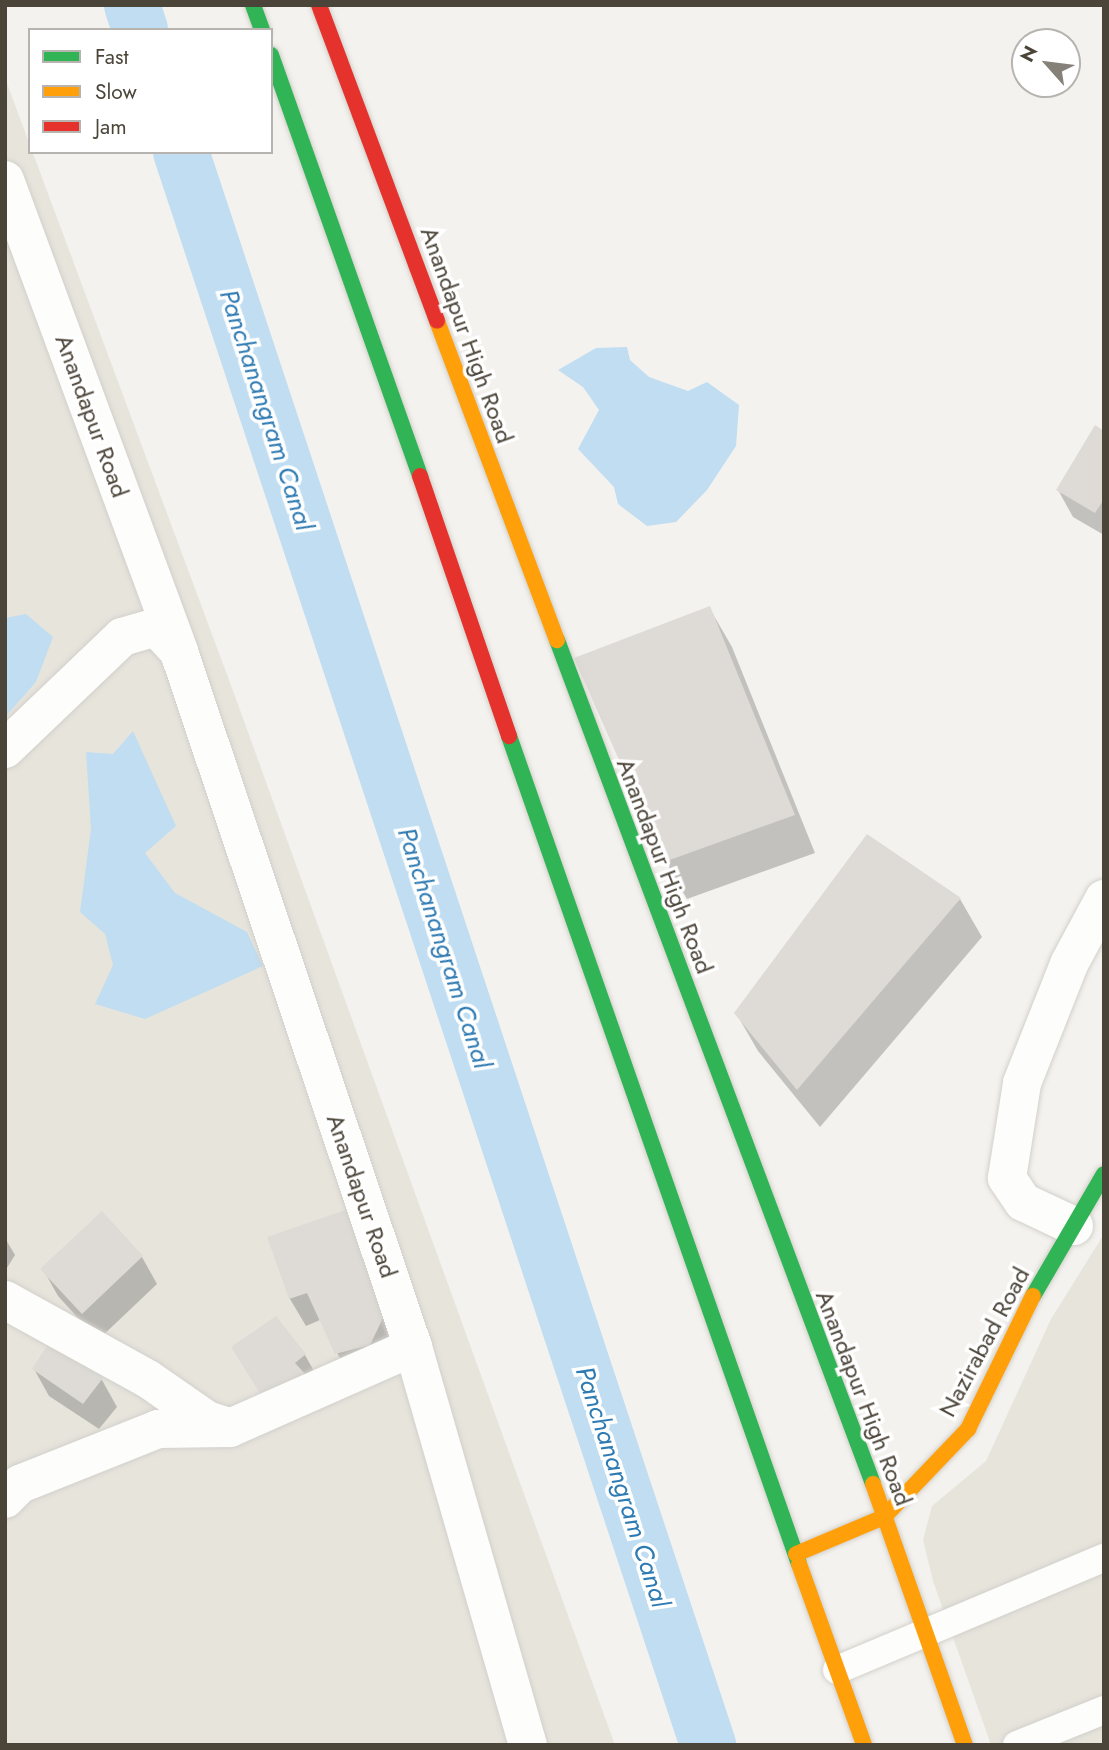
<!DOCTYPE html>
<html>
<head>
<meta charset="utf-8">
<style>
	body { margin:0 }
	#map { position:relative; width:1109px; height:1750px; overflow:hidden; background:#f4f2ee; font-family:Jost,sans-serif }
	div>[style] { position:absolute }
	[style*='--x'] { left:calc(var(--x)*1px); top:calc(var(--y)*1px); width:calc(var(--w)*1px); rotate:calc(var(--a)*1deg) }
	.residential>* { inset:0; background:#e7e4dc }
	.water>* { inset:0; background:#c0ddf1 }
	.shadow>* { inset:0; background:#0003 }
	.canal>* { height:56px; margin:-28px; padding:0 28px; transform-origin:28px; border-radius:28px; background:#c0ddf1 }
	.building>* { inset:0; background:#dedbd6 }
	.roads { filter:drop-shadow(0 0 2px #d2d0cb) drop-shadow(0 0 2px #d2d0cb) }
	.lane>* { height:28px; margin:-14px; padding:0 14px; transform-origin:14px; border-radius:14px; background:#fdfdfc }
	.street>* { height:38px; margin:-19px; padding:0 19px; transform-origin:19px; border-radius:19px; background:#fdfdfc }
	.fast>* { height:16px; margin:-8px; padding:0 8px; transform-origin:8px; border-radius:8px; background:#30b455 }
	.slow>* { height:16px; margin:-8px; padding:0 8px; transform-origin:8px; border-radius:8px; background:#ff9f0a }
	.jam>* { height:16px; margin:-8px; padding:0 8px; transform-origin:8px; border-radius:8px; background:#e5322d }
	span { translate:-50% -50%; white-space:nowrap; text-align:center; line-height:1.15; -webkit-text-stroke:7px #fff; paint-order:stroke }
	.street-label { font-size:24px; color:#4b4439 }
	.water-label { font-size:26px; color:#2e7ab2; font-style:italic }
	.frame { position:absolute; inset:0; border:7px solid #4b4439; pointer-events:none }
	.legend { position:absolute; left:28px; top:28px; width:245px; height:126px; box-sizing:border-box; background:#fff; border:2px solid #b7b4b0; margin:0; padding:9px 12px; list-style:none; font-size:21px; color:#4b4439 }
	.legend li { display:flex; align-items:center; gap:14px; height:35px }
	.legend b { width:35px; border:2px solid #b7b4b0 }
	.north { position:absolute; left:1011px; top:28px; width:70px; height:70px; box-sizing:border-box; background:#fff; border:2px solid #b7b4b0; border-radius:50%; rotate:298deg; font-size:19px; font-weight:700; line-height:28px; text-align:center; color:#4b4439 }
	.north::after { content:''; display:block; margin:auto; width:24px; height:32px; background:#868178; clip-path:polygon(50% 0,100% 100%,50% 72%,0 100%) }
</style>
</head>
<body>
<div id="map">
	<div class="residential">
		<div style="clip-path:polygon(5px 78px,232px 688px,615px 1745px,5px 1745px)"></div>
		<div style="clip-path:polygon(1104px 1234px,1104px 1745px,991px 1745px,933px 1581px,923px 1540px,932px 1506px,986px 1461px,1051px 1319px)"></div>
	</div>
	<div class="water">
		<div style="clip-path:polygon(627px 347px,630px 360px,649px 377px,688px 391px,707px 382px,739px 405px,736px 446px,707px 490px,676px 522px,647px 526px,618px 504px,614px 487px,578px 449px,599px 410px,583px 387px,558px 370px,596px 348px)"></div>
		<div style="clip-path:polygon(26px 614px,53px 637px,36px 682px,5px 717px,5px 618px)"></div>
		<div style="clip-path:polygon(133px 731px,176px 826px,145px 853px,175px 893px,247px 932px,263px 966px,145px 1019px,95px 1004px,113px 965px,105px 934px,80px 912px,91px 829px,86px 752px,113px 754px)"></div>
	</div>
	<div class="shadow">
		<div style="clip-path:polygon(1104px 433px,1104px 535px,1073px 517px,1058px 490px)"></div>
		<div style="clip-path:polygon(710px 609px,732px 647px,815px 853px,687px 899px,665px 861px)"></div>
		<div style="clip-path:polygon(867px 836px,960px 899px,982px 937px,820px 1127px,758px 1051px,736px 1013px)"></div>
		<div style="clip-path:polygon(102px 1214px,142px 1257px,157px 1284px,98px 1340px,58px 1296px,43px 1269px)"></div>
		<div style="clip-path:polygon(366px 1237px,397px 1346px,352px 1381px,320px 1320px,306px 1326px,290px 1299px,270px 1238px)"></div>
		<div style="clip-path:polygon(5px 1238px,15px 1255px,5px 1271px)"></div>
		<div style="clip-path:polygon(305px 1355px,320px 1382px,249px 1375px)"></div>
		<div style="clip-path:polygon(34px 1369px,102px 1380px,117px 1407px,99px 1429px,49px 1396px)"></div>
	</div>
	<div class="canal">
		<div style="--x:132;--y:5;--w:26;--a:72"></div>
		<div style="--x:181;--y:152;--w:1678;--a:71.69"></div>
	</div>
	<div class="building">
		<div style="clip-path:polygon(1095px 425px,1104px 431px,1104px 499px,1095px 513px,1056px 490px)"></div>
		<div style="clip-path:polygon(710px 606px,795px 815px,664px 862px,574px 658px)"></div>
		<div style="clip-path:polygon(867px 834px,961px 898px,797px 1090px,734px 1013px)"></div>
		<div style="clip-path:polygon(351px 1208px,383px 1318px,370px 1345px,335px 1354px,307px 1293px,289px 1299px,267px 1237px)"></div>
		<div style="clip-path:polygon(102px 1211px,143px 1256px,82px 1314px,40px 1269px)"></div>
		<div style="clip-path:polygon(276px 1316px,306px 1354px,295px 1363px,307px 1376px,261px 1395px,231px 1347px)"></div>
		<div style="clip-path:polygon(50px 1341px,103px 1378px,83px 1404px,32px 1369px)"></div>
	</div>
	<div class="roads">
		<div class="lane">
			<div style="--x:837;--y:1670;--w:290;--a:-22.8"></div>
			<div style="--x:1017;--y:1745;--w:94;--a:-21.9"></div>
		</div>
		<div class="street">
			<div style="--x:5;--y:180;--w:502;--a:69.72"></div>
			<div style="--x:5;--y:749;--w:162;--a:-43.7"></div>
			<div style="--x:122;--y:637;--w:35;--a:-16"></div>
			<div style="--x:156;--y:627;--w:34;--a:47"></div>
			<div style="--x:179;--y:652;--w:733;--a:71.39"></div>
			<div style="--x:413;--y:1347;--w:414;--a:73.9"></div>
			<div style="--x:1074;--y:1226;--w:56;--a:-154.8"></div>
			<div style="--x:1023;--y:1202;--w:29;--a:-124"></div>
			<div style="--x:1007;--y:1178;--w:96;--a:-81"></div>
			<div style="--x:1022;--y:1083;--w:128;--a:-68.4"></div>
			<div style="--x:1069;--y:964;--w:74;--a:-61.7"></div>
			<div style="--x:5;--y:1300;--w:163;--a:28.9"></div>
			<div style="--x:148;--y:1379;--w:72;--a:34.8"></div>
			<div style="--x:207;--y:1420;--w:22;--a:18"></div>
			<div style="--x:5;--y:1499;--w:21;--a:-45"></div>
			<div style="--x:20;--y:1484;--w:149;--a:-21.7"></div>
			<div style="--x:158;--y:1429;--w:72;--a:-0.8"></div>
			<div style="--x:230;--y:1428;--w:200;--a:-23.9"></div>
		</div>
		<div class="fast">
			<div style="--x:253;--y:5;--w:27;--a:70"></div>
			<div style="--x:271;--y:55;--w:447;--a:70.5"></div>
			<div style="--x:557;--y:640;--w:901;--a:69.47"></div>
			<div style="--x:509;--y:736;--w:877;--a:70.7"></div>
			<div style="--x:1033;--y:1296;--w:141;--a:-59.8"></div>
		</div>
		<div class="slow">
			<div style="--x:437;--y:321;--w:341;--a:69.4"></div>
			<div style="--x:873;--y:1484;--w:277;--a:70.6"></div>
			<div style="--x:796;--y:1554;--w:95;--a:-22.8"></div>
			<div style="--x:884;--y:1517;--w:122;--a:-46.3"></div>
			<div style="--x:968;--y:1429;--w:148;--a:-64"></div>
			<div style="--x:799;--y:1564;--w:192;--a:70.2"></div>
		</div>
		<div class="jam">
			<div style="--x:319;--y:5;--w:337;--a:69.5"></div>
			<div style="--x:420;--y:476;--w:275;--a:71.1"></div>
		</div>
	</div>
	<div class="street-label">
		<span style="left:467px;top:335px;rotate:70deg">Anandapur High Road</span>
		<span style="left:92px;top:416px;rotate:70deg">Anandapur Road</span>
		<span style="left:665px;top:866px;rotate:69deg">Anandapur High Road</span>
		<span style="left:362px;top:1196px;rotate:71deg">Anandapur Road</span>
		<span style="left:984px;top:1342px;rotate:-62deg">Nazirabad Road</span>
		<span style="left:864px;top:1398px;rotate:69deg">Anandapur High Road</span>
	</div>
	<div class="water-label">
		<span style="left:266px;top:410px;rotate:72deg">Panchanangram Canal</span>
		<span style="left:444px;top:948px;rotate:72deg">Panchanangram Canal</span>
		<span style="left:622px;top:1487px;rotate:72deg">Panchanangram Canal</span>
	</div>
	<div class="frame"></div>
	<ul class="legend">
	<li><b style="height:9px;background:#30b455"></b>Fast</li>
	<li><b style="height:9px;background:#ff9f0a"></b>Slow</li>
	<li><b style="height:9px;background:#e5322d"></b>Jam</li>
	</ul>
	<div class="north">N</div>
</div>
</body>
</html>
